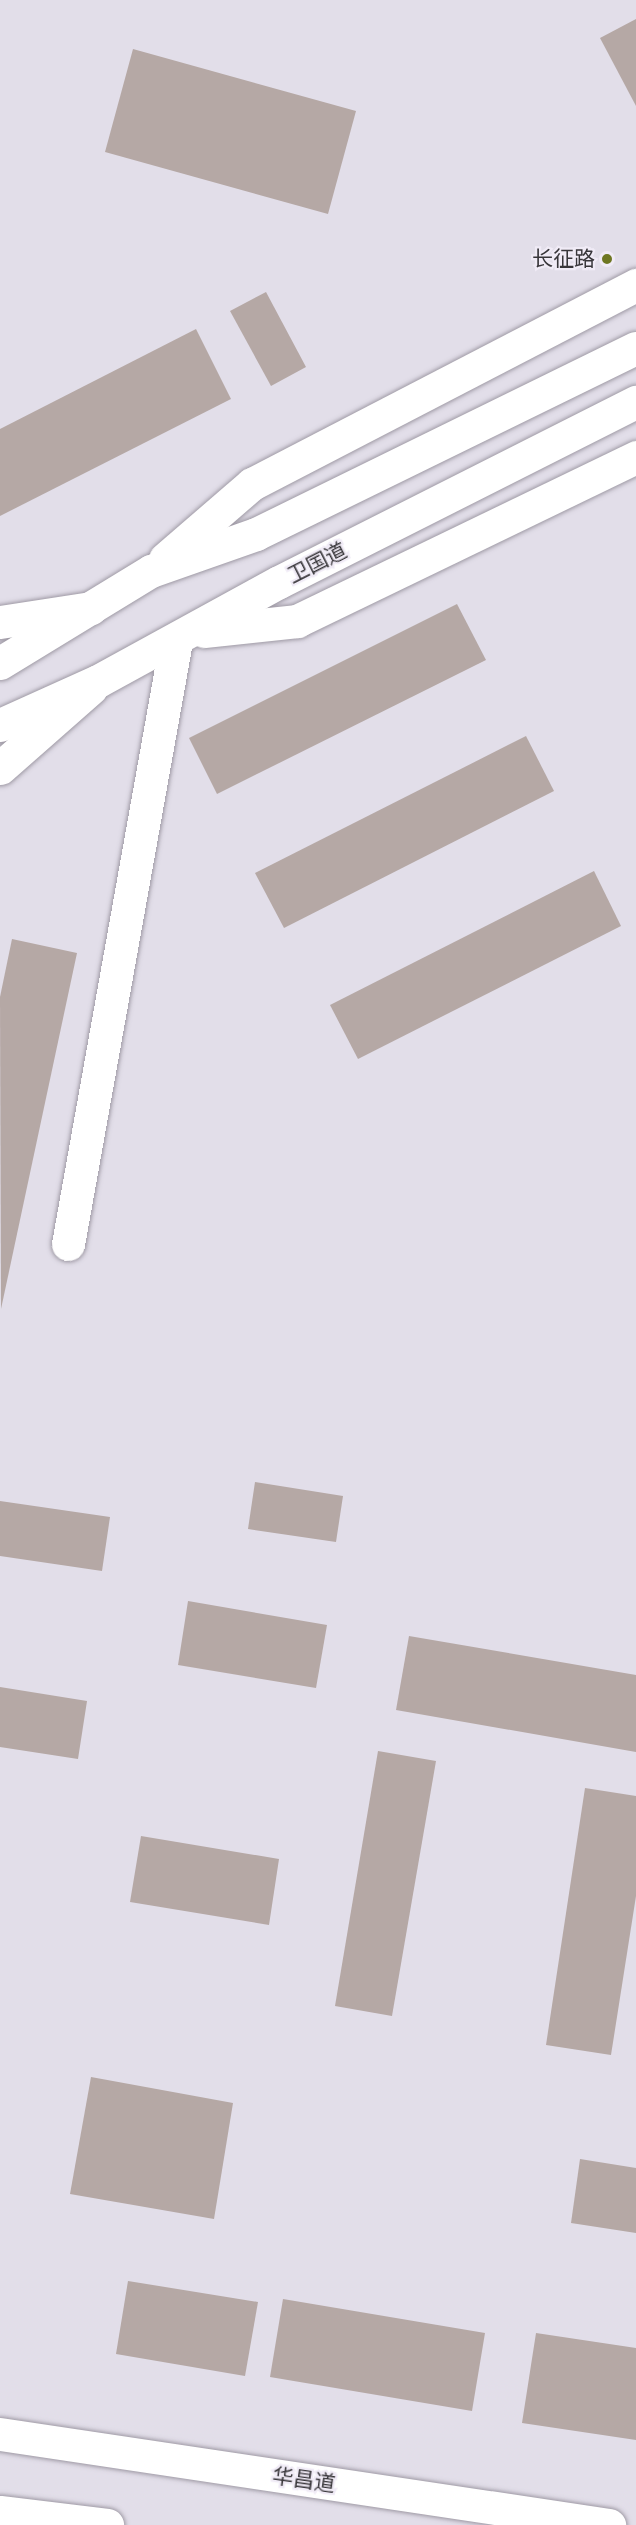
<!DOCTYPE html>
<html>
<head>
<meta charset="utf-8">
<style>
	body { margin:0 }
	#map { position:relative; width:636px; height:2525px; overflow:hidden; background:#e2dee9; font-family:"Nunito Sans","Noto Sans SC",sans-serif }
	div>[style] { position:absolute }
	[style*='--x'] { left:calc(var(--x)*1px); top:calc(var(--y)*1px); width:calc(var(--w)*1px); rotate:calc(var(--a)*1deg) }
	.building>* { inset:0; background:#b5a8a5 }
	.roads { filter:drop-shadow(0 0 2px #9f9aa5) drop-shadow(0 0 2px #9f9aa5) }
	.minor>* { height:33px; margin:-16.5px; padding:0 16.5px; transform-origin:16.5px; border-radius:16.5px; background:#fff }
	.tertiary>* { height:33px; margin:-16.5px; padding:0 16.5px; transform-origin:16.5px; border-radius:16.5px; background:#fff }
	.primary>* { height:33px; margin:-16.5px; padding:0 16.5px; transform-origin:16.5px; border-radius:16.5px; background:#fff }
	.dots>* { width:16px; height:16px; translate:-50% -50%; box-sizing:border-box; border:3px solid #f0ebf6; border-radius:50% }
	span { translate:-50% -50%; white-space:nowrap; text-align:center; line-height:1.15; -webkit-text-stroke:4.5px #f0ebf6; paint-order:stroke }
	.poi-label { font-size:21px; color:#38363a }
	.right { translate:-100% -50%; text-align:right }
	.street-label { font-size:21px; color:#38363a }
</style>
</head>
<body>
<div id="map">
	<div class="building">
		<div style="clip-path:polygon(636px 19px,636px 106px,600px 38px)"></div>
		<div style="clip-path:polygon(133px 49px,356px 111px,328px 214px,105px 152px)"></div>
		<div style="clip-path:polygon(266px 292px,306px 367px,271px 386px,230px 311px)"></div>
		<div style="clip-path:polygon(196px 329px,231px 399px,0 516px,0 429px)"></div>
		<div style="clip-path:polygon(457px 604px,486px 660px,217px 794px,189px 738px)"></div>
		<div style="clip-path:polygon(526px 736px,554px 791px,284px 928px,255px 873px)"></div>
		<div style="clip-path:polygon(594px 871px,621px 926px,358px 1059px,330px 1005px)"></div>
		<div style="clip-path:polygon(12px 939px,77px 953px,1px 1309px,0 997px)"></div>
		<div style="clip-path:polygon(255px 1482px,343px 1496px,336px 1542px,248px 1529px)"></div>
		<div style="clip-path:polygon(0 1501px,110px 1517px,102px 1571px,0 1556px)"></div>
		<div style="clip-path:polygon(188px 1601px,327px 1625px,316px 1688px,178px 1665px)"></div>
		<div style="clip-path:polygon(409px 1636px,636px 1675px,636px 1752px,396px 1710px)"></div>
		<div style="clip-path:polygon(0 1687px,87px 1701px,78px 1759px,0 1747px)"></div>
		<div style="clip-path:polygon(378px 1751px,436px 1761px,392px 2016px,335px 2006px)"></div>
		<div style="clip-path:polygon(585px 1788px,636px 1796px,636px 1896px,611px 2055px,546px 2045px)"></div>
		<div style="clip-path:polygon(141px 1836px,279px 1859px,269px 1925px,130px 1902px)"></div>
		<div style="clip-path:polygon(91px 2077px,233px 2103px,214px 2219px,70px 2194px)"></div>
		<div style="clip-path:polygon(580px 2159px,636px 2168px,636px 2233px,571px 2223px)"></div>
		<div style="clip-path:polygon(128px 2281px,258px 2302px,245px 2376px,116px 2354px)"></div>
		<div style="clip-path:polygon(283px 2299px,485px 2333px,472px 2411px,270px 2377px)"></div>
		<div style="clip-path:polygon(536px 2333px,636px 2348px,636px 2440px,522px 2423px)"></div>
	</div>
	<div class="roads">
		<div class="minor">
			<div style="--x:68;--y:1244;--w:613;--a:-79.85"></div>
		</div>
		<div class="tertiary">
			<div style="--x:0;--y:622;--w:92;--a:-8.7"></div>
			<div style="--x:0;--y:768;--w:121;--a:-41.3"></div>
		</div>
		<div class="primary">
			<div style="--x:165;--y:559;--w:115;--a:-40.8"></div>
			<div style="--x:252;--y:484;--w:433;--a:-27.4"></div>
			<div style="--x:204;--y:631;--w:94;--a:-6.1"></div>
			<div style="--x:297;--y:621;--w:377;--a:-25.8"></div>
			<div style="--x:0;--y:663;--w:177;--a:-31.4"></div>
			<div style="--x:151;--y:571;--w:111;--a:-19.4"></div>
			<div style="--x:256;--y:534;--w:423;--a:-26.1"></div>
			<div style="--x:0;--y:725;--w:107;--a:-24.2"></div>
			<div style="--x:98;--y:681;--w:206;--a:-28.7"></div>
			<div style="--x:279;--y:582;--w:400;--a:-26.8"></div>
			<div style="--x:0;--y:2434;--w:616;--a:8.5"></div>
			<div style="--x:0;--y:2512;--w:108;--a:6.9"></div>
		</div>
	</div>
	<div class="dots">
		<div style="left:607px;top:259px;background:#6e7722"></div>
	</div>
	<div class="poi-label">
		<span class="right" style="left:595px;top:259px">长征路</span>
	</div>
	<div class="street-label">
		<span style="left:317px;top:563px;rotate:-27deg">卫国道</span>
		<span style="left:304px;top:2480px;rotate:8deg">华昌道</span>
	</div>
</div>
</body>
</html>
